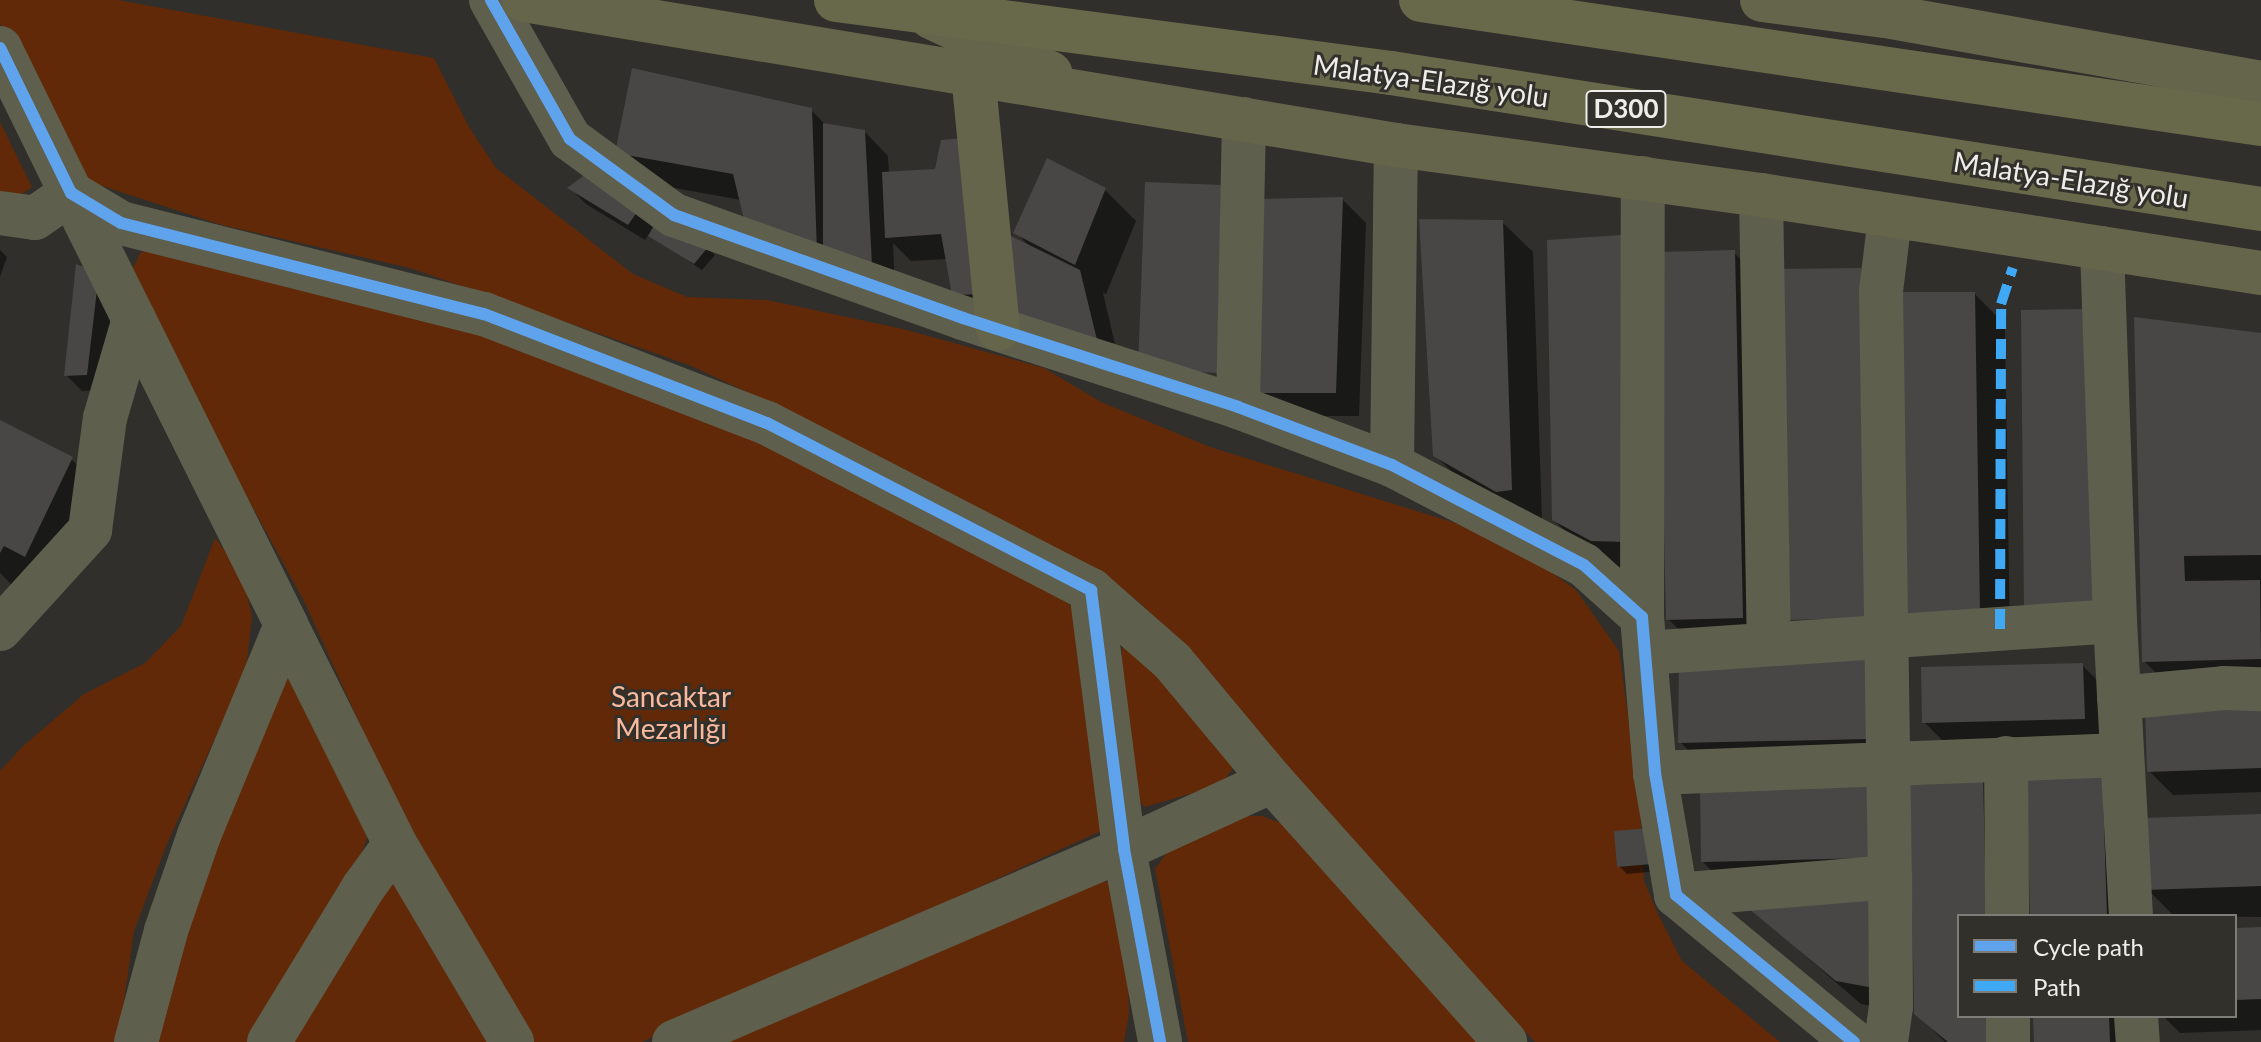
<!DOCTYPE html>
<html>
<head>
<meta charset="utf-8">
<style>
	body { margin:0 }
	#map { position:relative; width:2261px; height:1042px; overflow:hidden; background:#302f2c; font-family:Lato,sans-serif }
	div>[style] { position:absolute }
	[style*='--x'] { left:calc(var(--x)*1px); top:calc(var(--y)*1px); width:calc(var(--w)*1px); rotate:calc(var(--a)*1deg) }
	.green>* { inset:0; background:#612907 }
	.shadow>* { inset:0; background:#0007 }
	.building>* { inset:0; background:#494745 }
	.minor>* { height:44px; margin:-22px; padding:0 22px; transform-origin:22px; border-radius:22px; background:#5f5f4e }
	.major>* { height:44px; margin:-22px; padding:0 22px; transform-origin:22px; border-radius:22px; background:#65654b }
	.highway>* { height:44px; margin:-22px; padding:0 22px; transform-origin:22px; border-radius:22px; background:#68694a }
	.quiet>* { height:10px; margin-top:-5px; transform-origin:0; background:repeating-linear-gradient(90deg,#3fa9f5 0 20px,transparent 0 30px) }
	.cycleway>* { height:12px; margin:-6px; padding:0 6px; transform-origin:6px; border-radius:6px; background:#60a3ed }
	span { translate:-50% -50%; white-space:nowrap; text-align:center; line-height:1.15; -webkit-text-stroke:6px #31302b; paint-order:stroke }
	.shield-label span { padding:2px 6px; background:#31302b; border:2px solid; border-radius:6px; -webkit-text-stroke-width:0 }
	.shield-label { font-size:26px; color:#eeedea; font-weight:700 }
	.street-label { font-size:28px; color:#eeedea }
	.park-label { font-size:28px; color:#fab99c }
	.legend { position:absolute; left:1957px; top:914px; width:280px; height:104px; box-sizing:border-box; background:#31302b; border:2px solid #7d7c77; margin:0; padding:10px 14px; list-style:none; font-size:24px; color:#eeedea }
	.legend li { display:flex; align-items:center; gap:16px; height:40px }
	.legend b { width:40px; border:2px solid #7d7c77 }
</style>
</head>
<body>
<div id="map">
	<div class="green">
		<div style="clip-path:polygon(0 0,118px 0,434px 58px,469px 127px,496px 168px,633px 274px,687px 297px,767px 300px,903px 329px,1044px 368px,1101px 402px,1210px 447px,1465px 526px,1526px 554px,1576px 590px,1619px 651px,1639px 795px,1644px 881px,1658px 914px,1682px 961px,1780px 1042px,1535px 1042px,1446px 947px,1165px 626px,1134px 598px,790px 412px,689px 365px,410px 268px,222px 225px,87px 181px,15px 59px,0 23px)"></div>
		<div style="clip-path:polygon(0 122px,32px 187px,20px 195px,0 195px)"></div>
		<div style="clip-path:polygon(161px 250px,470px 329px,691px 408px,1065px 594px,1082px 632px,1101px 831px,642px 1042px,532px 1042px,411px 837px,305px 603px,132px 287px,131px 271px,141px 252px)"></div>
		<div style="clip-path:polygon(215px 538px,242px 573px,252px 616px,246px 670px,166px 846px,134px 931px,118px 1042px,0 1042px,0 771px,23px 746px,84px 694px,145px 663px,181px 626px)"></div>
		<div style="clip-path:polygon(1133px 640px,1235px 765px,1221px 785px,1145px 807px,1133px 795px,1120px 674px,1122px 648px)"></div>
		<div style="clip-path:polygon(289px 662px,351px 788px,367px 838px,354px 875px,252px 1042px,156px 1042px,186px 920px)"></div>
		<div style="clip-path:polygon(1234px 816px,1262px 816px,1287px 825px,1485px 1042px,1188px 1042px,1155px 869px,1171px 847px)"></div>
		<div style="clip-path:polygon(389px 880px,401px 887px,492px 1042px,291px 1042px)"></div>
		<div style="clip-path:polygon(1076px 880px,1108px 882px,1128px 970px,1129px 1014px,1124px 1042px,712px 1042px)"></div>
	</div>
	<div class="shadow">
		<div style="clip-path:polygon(811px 110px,826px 125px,864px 131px,888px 156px,889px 173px,1029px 246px,1016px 232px,1105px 190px,1136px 221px,1106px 294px,1103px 293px,1121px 370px,954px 294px,947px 259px,911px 261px,893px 243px,895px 288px,741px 200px,647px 183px,617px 152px)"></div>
		<div style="clip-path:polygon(586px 177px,708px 248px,715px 255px,702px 270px,649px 234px,645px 240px,586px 204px,570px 188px)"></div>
		<div style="clip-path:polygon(1342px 199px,1366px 223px,1359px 416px,1286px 416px,1262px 392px)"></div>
		<div style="clip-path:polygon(1502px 222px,1533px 252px,1542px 520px,1466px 486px,1435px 455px)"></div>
		<div style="clip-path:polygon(1621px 237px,1623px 571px,1585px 551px,1554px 520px)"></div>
		<div style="clip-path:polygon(0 250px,7px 257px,0 277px)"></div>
		<div style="clip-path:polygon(1734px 253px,1765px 283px,1773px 648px,1699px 649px,1668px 619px)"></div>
		<div style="clip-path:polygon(78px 267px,114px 292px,102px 390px,82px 391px,66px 375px)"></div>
		<div style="clip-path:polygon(1975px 294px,2005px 325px,2010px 642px,1938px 643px,1908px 612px)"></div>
		<div style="clip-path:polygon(2261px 335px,2261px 690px,2175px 692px,2144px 661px)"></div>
		<div style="clip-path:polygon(0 423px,71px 459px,102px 489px,27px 589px,11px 584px,0 573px)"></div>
		<div style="clip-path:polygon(1867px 660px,1892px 763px,1704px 766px,1680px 742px)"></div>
		<div style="clip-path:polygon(2082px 665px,2106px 689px,2108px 742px,1948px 746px,1924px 722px)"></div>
		<div style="clip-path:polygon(2261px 705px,2261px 792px,2173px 795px,2149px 771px)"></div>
		<div style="clip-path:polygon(2102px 767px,2135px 916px,2032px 916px)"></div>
		<div style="clip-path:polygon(1982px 772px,2013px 803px,1959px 916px,1959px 1016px,2017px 1042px,1945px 1042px,1916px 1013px)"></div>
		<div style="clip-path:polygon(1890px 810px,1893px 882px,1727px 886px,1703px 862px)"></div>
		<div style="clip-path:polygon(2261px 816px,2261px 917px,2174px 916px,2147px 889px)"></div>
		<div style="clip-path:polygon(1616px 833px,1659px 871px,1627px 874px,1619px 866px)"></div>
		<div style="clip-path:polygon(1868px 898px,1897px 1010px,1861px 1004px,1750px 908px)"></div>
		<div style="clip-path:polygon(2261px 929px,2261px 1030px,2180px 1033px,2163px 1016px,2235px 1016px,2235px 930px)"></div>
		<div style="clip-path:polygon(2035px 1016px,2138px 1016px,2139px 1042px,2036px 1042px)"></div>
	</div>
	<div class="building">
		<div style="clip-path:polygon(632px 68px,812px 108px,817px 252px,747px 232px,733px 174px,615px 153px)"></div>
		<div style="clip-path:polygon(823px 123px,865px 130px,872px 265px,823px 248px)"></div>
		<div style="clip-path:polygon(974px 137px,987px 294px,952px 295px,941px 234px,885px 238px,882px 172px,935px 169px,941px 140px)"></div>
		<div style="clip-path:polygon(1047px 158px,1106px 188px,1075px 265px,1013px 233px)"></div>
		<div style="clip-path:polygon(586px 174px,642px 205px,628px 225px,567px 188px)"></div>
		<div style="clip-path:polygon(1145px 182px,1221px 185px,1218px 373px,1138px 369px)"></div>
		<div style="clip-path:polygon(1343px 197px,1336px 393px,1260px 393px,1261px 199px)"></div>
		<div style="clip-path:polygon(1419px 219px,1503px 220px,1512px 490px,1496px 492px,1433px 456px)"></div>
		<div style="clip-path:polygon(657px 220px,709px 246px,694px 264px,648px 236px)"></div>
		<div style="clip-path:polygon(999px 230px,1080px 270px,1099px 348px,1008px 323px)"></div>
		<div style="clip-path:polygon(1621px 235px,1627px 542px,1591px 541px,1552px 520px,1547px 240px)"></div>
		<div style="clip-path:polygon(1735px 250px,1743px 618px,1666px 620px,1658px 252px)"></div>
		<div style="clip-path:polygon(76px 264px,99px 273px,87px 375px,64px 376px)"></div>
		<div style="clip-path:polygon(1861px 268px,1867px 618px,1785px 620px,1778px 269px)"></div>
		<div style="clip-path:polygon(1901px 292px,1975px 292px,1980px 612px,1906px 613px)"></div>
		<div style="clip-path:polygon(2090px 309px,2093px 608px,2024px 608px,2021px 310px)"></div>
		<div style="clip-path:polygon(2134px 317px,2261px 333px,2261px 555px,2184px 556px,2185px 581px,2260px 580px,2261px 659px,2142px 662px)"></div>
		<div style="clip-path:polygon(0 420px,73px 457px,25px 557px,4px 546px,0 553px)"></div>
		<div style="clip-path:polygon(1868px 658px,1869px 739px,1678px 743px,1679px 663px)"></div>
		<div style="clip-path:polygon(2083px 663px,2085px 719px,1922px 723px,1921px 667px)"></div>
		<div style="clip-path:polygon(2261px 703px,2261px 768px,2147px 772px,2145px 707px)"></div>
		<div style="clip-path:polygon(2102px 765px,2107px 916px,2030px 916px,2026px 767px)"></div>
		<div style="clip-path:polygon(1983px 770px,1986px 916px,1959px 916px,1959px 1016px,1988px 1016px,1988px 1042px,1948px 1042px,1914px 1014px,1910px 772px)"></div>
		<div style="clip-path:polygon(1700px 783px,1867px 784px,1870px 858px,1701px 862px)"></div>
		<div style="clip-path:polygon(2261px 814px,2261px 886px,2145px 890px,2142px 818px)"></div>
		<div style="clip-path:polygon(1649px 828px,1652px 864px,1617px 867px,1614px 831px)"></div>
		<div style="clip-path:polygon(1869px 896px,1874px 988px,1836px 981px,1748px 908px)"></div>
		<div style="clip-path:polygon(2261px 927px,2261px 999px,2235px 1000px,2235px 928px)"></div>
		<div style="clip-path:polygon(2033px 1016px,2109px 1016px,2110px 1042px,2034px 1042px)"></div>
	</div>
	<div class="minor">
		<div style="--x:491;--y:0;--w:160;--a:60.4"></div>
		<div style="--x:570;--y:139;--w:129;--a:36.2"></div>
		<div style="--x:674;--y:215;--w:307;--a:19.6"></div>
		<div style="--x:963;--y:318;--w:289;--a:17.9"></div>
		<div style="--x:1238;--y:407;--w:165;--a:20.6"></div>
		<div style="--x:1392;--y:465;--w:216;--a:27.5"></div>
		<div style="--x:1584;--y:565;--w:78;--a:41.9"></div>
		<div style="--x:1642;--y:617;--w:157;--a:85.2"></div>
		<div style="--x:1655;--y:773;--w:124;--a:80.2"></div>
		<div style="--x:1676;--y:895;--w:231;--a:39.6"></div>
		<div style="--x:0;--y:48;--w:161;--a:63.9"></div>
		<div style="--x:71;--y:193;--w:58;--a:31"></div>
		<div style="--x:121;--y:223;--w:374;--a:14.1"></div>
		<div style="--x:484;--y:314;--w:303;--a:21.1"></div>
		<div style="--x:767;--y:423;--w:365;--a:27.3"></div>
		<div style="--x:1091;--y:590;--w:261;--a:82.7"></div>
		<div style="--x:1124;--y:849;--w:196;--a:79.4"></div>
		<div style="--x:1761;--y:195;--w:449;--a:89"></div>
		<div style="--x:0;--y:213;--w:35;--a:8"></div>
		<div style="--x:35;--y:218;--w:44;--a:-34.8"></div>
		<div style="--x:71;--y:193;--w:483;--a:63.5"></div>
		<div style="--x:286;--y:625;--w:227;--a:112.5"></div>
		<div style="--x:199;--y:835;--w:102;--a:109"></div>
		<div style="--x:166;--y:931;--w:115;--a:105.1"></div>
		<div style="--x:1238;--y:407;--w:288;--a:-88.8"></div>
		<div style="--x:1392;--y:465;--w:320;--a:-89.3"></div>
		<div style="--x:1642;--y:617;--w:439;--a:-89.9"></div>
		<div style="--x:2115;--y:621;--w:295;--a:86.9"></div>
		<div style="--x:286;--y:625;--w:245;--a:63.5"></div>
		<div style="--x:395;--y:844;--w:230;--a:59.4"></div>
		<div style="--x:0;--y:629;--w:134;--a:-47.7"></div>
		<div style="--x:90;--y:530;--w:113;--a:-82.4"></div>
		<div style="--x:105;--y:418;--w:103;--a:-73.7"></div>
		<div style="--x:1645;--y:653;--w:471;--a:-3.9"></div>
		<div style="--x:2115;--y:621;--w:373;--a:-92"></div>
		<div style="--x:2119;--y:698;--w:105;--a:-5.4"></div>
		<div style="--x:2224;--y:688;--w:37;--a:2"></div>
		<div style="--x:2006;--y:758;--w:158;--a:89.6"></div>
		<div style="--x:1655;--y:773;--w:467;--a:-2.2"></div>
		<div style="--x:1272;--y:781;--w:350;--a:48.2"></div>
		<div style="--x:1676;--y:895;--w:215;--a:-4.8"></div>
		<div style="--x:2008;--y:1016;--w:26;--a:90"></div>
		<div style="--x:2136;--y:1016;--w:26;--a:86"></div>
		<div style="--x:269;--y:1042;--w:180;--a:-58.6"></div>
		<div style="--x:363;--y:888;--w:54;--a:-54"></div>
		<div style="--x:674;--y:1042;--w:490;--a:-23.2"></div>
		<div style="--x:1124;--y:849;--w:163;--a:-24.7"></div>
		<div style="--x:1272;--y:781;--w:156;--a:-129.8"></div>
		<div style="--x:1172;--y:661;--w:108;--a:-138.8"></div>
		<div style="--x:1886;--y:1042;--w:35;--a:-82"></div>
		<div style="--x:1891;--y:1007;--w:130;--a:-90.4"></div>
		<div style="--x:1890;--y:877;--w:586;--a:-90.88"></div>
		<div style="--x:1881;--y:291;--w:74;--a:-83"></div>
	</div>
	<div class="major">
		<div style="--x:524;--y:0;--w:884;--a:9.44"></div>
		<div style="--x:1396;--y:145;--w:368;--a:7.8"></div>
		<div style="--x:1761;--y:195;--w:506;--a:8.87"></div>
		<div style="--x:1762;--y:0;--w:125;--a:7.4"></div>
		<div style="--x:1886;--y:16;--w:381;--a:10.1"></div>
		<div style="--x:931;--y:17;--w:132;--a:25.2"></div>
		<div style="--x:973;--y:74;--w:256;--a:84.4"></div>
	</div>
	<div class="highway">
		<div style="--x:836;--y:0;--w:560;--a:7.49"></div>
		<div style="--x:1391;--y:73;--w:881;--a:8.88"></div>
		<div style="--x:1421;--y:0;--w:849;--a:8.4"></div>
	</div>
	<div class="quiet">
		<div style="--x:2000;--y:629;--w:325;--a:-89.8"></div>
		<div style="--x:2001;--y:304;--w:38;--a:-72"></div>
	</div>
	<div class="cycleway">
		<div style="--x:491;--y:0;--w:160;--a:60.4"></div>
		<div style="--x:570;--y:139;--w:129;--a:36.2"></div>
		<div style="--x:674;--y:215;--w:307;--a:19.6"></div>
		<div style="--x:963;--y:318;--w:289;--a:17.9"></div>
		<div style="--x:1238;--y:407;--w:165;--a:20.6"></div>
		<div style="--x:1392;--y:465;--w:216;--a:27.5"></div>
		<div style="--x:1584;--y:565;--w:78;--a:41.9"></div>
		<div style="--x:1642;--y:617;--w:157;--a:85.2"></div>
		<div style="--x:1655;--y:773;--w:124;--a:80.2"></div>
		<div style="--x:1676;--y:895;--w:231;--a:39.6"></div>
		<div style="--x:0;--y:48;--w:161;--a:63.9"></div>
		<div style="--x:71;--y:193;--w:58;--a:31"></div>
		<div style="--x:121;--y:223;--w:374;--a:14.1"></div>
		<div style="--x:484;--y:314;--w:303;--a:21.1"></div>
		<div style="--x:767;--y:423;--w:365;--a:27.3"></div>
		<div style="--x:1091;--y:590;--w:261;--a:82.7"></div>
		<div style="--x:1124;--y:849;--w:196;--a:79.4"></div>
	</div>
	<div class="shield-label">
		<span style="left:1626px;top:109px">D300</span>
	</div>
	<div class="street-label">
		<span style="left:1431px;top:80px;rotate:8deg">Malatya-Elazığ yolu</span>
		<span style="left:2071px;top:179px;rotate:9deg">Malatya-Elazığ yolu</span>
	</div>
	<div class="park-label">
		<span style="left:671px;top:712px">Sancaktar<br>Mezarlığı</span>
	</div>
	<ul class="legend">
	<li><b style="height:10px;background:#60a3ed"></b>Cycle path</li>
	<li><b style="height:10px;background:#3fa9f5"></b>Path</li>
	</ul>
</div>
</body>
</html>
